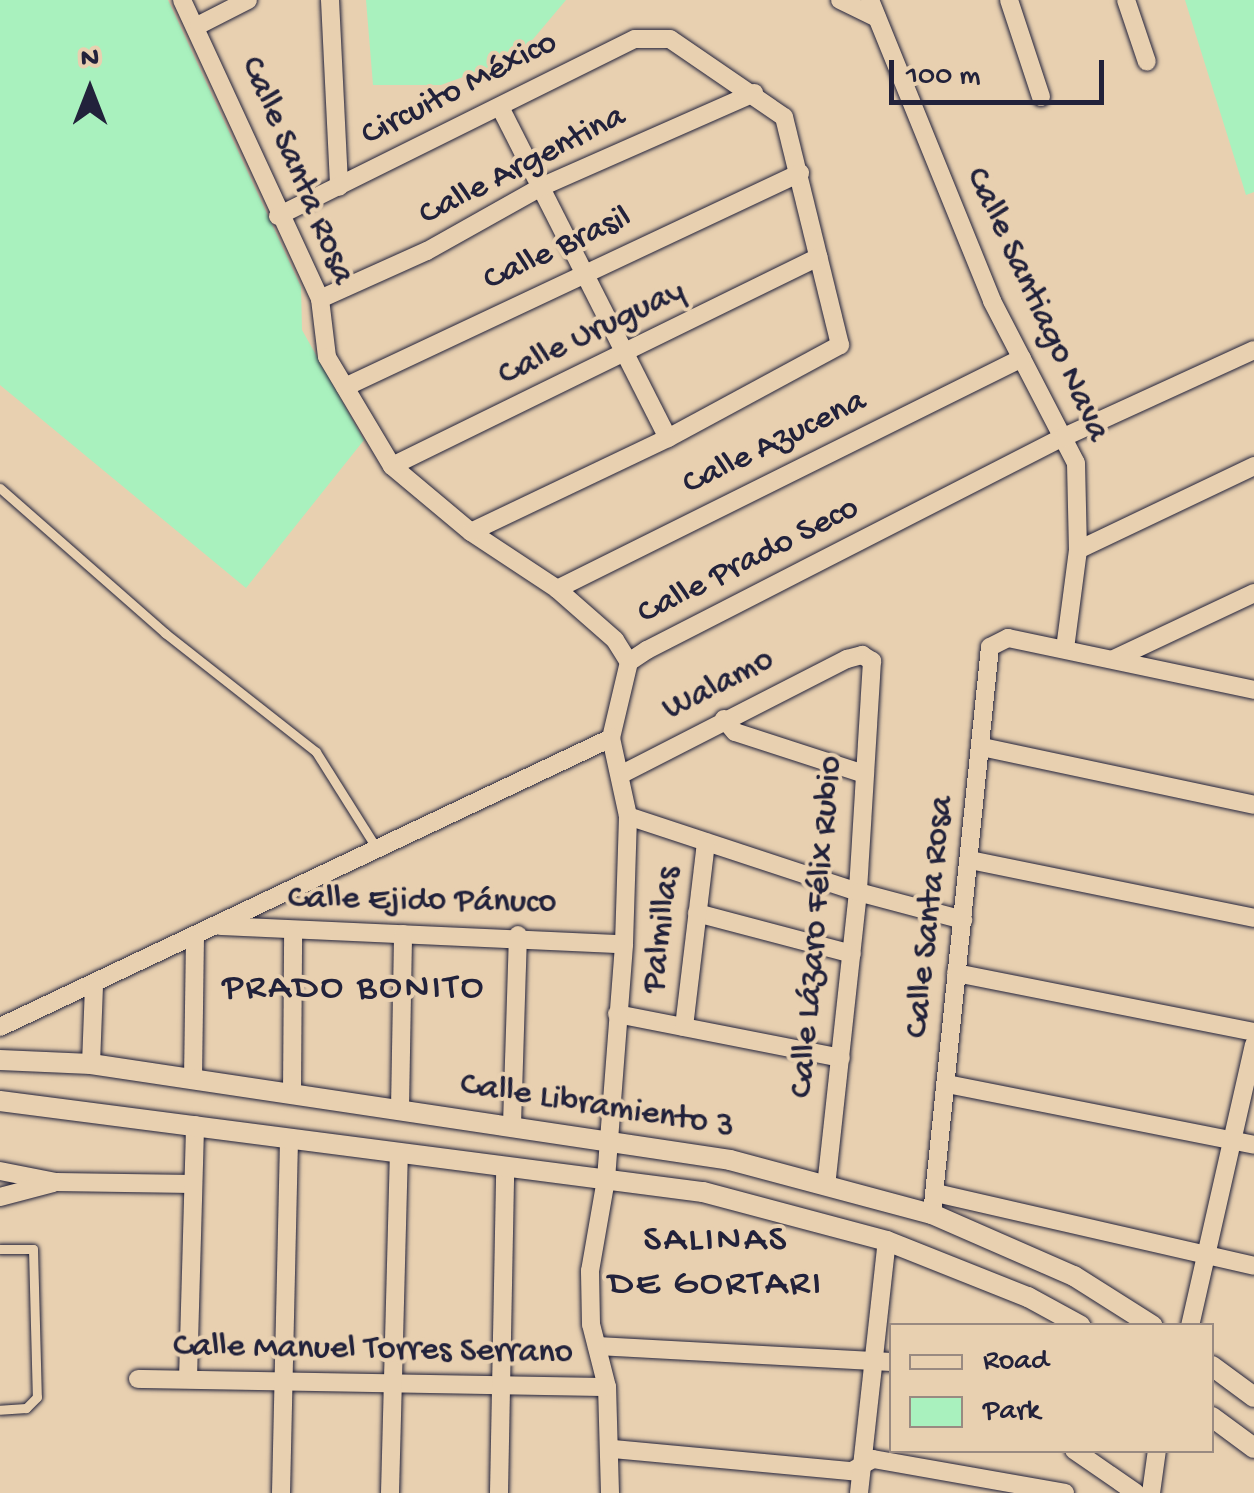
<!DOCTYPE html>
<html>
<head>
<meta charset="utf-8">
<style>
	body { margin:0 }
	#map { position:relative; width:1254px; height:1493px; overflow:hidden; background:#e8d0b0; font-family:"Gochi Hand",sans-serif }
	div>[style] { position:absolute }
	[style*='--x'] { left:calc(var(--x)*1px); top:calc(var(--y)*1px); width:calc(var(--w)*1px); rotate:calc(var(--a)*1deg) }
	.green>* { inset:0; background:#a9f1be }
	.roads { filter:drop-shadow(0 0 2px #22223b) drop-shadow(0 0 2px #22223b) }
	.service>* { height:9px; margin:-4.5px; padding:0 4.5px; transform-origin:4.5px; border-radius:4.5px; background:#e8d0b0 }
	.minor>* { height:18px; margin:-9px; padding:0 9px; transform-origin:9px; border-radius:9px; background:#e8d0b0 }
	.tertiary>* { height:20px; margin:-10px; padding:0 10px; transform-origin:10px; border-radius:10px; background:#e8d0b0 }
	span { translate:-50% -50%; white-space:nowrap; text-align:center; line-height:1.15; -webkit-text-stroke:8px #e8d0b0; paint-order:stroke }
	.street-label { font-size:35px; color:#22223b }
	.neighbourhood-label { font-size:38px; color:#22223b; letter-spacing:2.5px }
	.legend { position:absolute; left:889px; top:1323px; width:325px; height:130px; box-sizing:border-box; background:#e8d0b0; border:2px solid #998a81; margin:0; padding:12px 18px; list-style:none; font-size:30px; color:#22223b }
	.legend li { display:flex; align-items:center; gap:20px; height:50px }
	.legend b { width:50px; border:2px solid #998a81 }
	.north { position:absolute; left:40px; top:40px; width:100px; height:100px; -webkit-text-stroke:8px #e8d0b0; paint-order:stroke; rotate:0deg; font-size:28px; font-weight:700; line-height:40px; text-align:center; color:#22223b }
	.north::after { content:''; display:block; margin:auto; width:35px; height:45px; background:#22223b; clip-path:polygon(50% 0,100% 100%,50% 72%,0 100%) }
	.scale { position:absolute; left:889px; top:60px; width:215px; height:45px; box-sizing:border-box; border:5px solid #22223b; border-top:0; padding-left:12px; font-size:30px; line-height:35px; white-space:nowrap; color:#22223b; -webkit-text-stroke:8px #e8d0b0; paint-order:stroke }
</style>
</head>
<body>
<div id="map">
	<div class="green">
		<div style="clip-path:polygon(0 0,168px 0,301px 287px,302px 330px,364px 440px,246px 588px,0 385px)"></div>
		<div style="clip-path:polygon(366px 0,566px 0,518px 57px,441px 85px,373px 85px)"></div>
		<div style="clip-path:polygon(1185px 0,1254px 0,1254px 192px,1246px 195px)"></div>
	</div>
	<div class="roads">
		<div class="service">
			<div style="--x:0;--y:488;--w:220;--a:41.3"></div>
			<div style="--x:165;--y:633;--w:192;--a:38.2"></div>
			<div style="--x:316;--y:752;--w:115;--a:57.8"></div>
			<div style="--x:0;--y:1249;--w:33;--a:0"></div>
			<div style="--x:33;--y:1249;--w:148;--a:88.5"></div>
			<div style="--x:37;--y:1397;--w:16;--a:135"></div>
			<div style="--x:26;--y:1408;--w:26;--a:176"></div>
		</div>
		<div class="minor">
			<div style="--x:182;--y:0;--w:329;--a:65.2"></div>
			<div style="--x:320;--y:299;--w:58;--a:83.1"></div>
			<div style="--x:327;--y:357;--w:127;--a:59.2"></div>
			<div style="--x:392;--y:466;--w:103;--a:39.9"></div>
			<div style="--x:471;--y:532;--w:103;--a:33.5"></div>
			<div style="--x:557;--y:589;--w:77;--a:41.3"></div>
			<div style="--x:615;--y:640;--w:26;--a:58"></div>
			<div style="--x:330;--y:0;--w:187;--a:87.2"></div>
			<div style="--x:840;--y:0;--w:41;--a:25.9"></div>
			<div style="--x:870;--y:0;--w:325;--a:67.9"></div>
			<div style="--x:992;--y:301;--w:182;--a:62.6"></div>
			<div style="--x:1076;--y:463;--w:87;--a:88.7"></div>
			<div style="--x:1078;--y:550;--w:100;--a:97.5"></div>
			<div style="--x:1009;--y:0;--w:102;--a:71.7"></div>
			<div style="--x:1126;--y:0;--w:65;--a:71.3"></div>
			<div style="--x:199;--y:25;--w:55;--a:-27"></div>
			<div style="--x:500;--y:107;--w:371;--a:63.1"></div>
			<div style="--x:278;--y:216;--w:398;--a:-26.4"></div>
			<div style="--x:635;--y:39;--w:35;--a:0"></div>
			<div style="--x:670;--y:39;--w:138;--a:34.4"></div>
			<div style="--x:784;--y:117;--w:235;--a:76.2"></div>
			<div style="--x:840;--y:345;--w:196;--a:151.6"></div>
			<div style="--x:668;--y:438;--w:218;--a:154.5"></div>
			<div style="--x:320;--y:299;--w:117;--a:-24.2"></div>
			<div style="--x:427;--y:251;--w:131;--a:-29.3"></div>
			<div style="--x:541;--y:187;--w:233;--a:-23.8"></div>
			<div style="--x:345;--y:387;--w:503;--a:-25.19"></div>
			<div style="--x:392;--y:466;--w:475;--a:-26.1"></div>
			<div style="--x:1078;--y:550;--w:195;--a:-25.5"></div>
			<div style="--x:557;--y:589;--w:519;--a:-26.42"></div>
			<div style="--x:1114;--y:659;--w:155;--a:-25.2"></div>
			<div style="--x:724;--y:719;--w:17;--a:50"></div>
			<div style="--x:735;--y:732;--w:136;--a:18"></div>
			<div style="--x:611;--y:738;--w:78;--a:-76.7"></div>
			<div style="--x:629;--y:662;--w:22;--a:-34"></div>
			<div style="--x:647;--y:650;--w:468;--a:-27.1"></div>
			<div style="--x:1064;--y:437;--w:209;--a:-24.6"></div>
			<div style="--x:982;--y:747;--w:278;--a:12"></div>
			<div style="--x:622;--y:774;--w:253;--a:-27.1"></div>
			<div style="--x:847;--y:659;--w:16;--a:-15"></div>
			<div style="--x:862;--y:655;--w:12;--a:31"></div>
			<div style="--x:872;--y:661;--w:231;--a:93.5"></div>
			<div style="--x:858;--y:892;--w:295;--a:96.2"></div>
			<div style="--x:628;--y:816;--w:242;--a:18.3"></div>
			<div style="--x:858;--y:892;--w:109;--a:14.9"></div>
			<div style="--x:970;--y:860;--w:290;--a:11.5"></div>
			<div style="--x:697;--y:913;--w:160;--a:14.8"></div>
			<div style="--x:220;--y:926;--w:404;--a:2.6"></div>
			<div style="--x:956;--y:973;--w:304;--a:11.2"></div>
			<div style="--x:617;--y:1014;--w:228;--a:11.1"></div>
			<div style="--x:0;--y:1027;--w:676;--a:-25.31"></div>
			<div style="--x:684;--y:1027;--w:186;--a:-83.2"></div>
			<div style="--x:91;--y:1064;--w:77;--a:-87.8"></div>
			<div style="--x:193;--y:1079;--w:143;--a:-89.2"></div>
			<div style="--x:947;--y:1084;--w:313;--a:11.2"></div>
			<div style="--x:292;--y:1094;--w:160;--a:-89.6"></div>
			<div style="--x:400;--y:1109;--w:175;--a:-89"></div>
			<div style="--x:512;--y:1125;--w:190;--a:-88.2"></div>
			<div style="--x:0;--y:1171;--w:57;--a:11.1"></div>
			<div style="--x:56;--y:1182;--w:137;--a:0.8"></div>
			<div style="--x:936;--y:1193;--w:326;--a:12.9"></div>
			<div style="--x:0;--y:1197;--w:55;--a:-14.8"></div>
			<div style="--x:932;--y:1214;--w:570;--a:-84.16"></div>
			<div style="--x:990;--y:647;--w:20;--a:-27"></div>
			<div style="--x:1008;--y:638;--w:251;--a:11.9"></div>
			<div style="--x:1190;--y:1326;--w:288;--a:-77.2"></div>
			<div style="--x:597;--y:1346;--w:295;--a:3.1"></div>
			<div style="--x:138;--y:1379;--w:469;--a:1"></div>
			<div style="--x:188;--y:1379;--w:254;--a:-88.4"></div>
			<div style="--x:613;--y:1449;--w:240;--a:5.3"></div>
			<div style="--x:852;--y:1471;--w:24;--a:-30"></div>
			<div style="--x:873;--y:1459;--w:195;--a:10"></div>
			<div style="--x:1074;--y:1450;--w:75;--a:34.7"></div>
			<div style="--x:281;--y:1493;--w:355;--a:-88.7"></div>
			<div style="--x:390;--y:1493;--w:340;--a:-88.5"></div>
			<div style="--x:499;--y:1493;--w:327;--a:-88.9"></div>
			<div style="--x:610;--y:1493;--w:106;--a:-91.6"></div>
			<div style="--x:607;--y:1387;--w:65;--a:-104.3"></div>
			<div style="--x:591;--y:1324;--w:53;--a:-91.1"></div>
			<div style="--x:590;--y:1271;--w:93;--a:-80.1"></div>
			<div style="--x:606;--y:1179;--w:236;--a:-85.6"></div>
			<div style="--x:624;--y:944;--w:128;--a:-88.2"></div>
			<div style="--x:628;--y:816;--w:80;--a:-102.3"></div>
			<div style="--x:859;--y:1493;--w:254;--a:-83.7"></div>
			<div style="--x:1151;--y:1493;--w:43;--a:-82.1"></div>
		</div>
		<div class="tertiary">
			<div style="--x:0;--y:1060;--w:91;--a:2.5"></div>
			<div style="--x:91;--y:1064;--w:646;--a:8.54"></div>
			<div style="--x:730;--y:1160;--w:209;--a:15"></div>
			<div style="--x:932;--y:1214;--w:155;--a:23.6"></div>
			<div style="--x:1074;--y:1276;--w:93;--a:32.3"></div>
			<div style="--x:0;--y:1101;--w:709;--a:7.38"></div>
			<div style="--x:703;--y:1192;--w:190;--a:14.9"></div>
			<div style="--x:887;--y:1241;--w:152;--a:21.7"></div>
			<div style="--x:1028;--y:1297;--w:60;--a:28.7"></div>
			<div style="--x:1212;--y:1366;--w:52;--a:36.4"></div>
			<div style="--x:1212;--y:1417;--w:52;--a:36.4"></div>
		</div>
	</div>
	<div class="street-label">
		<span style="left:460px;top:90px;rotate:-27deg">Circuito México</span>
		<span style="left:523px;top:167px;rotate:-27deg">Calle Argentina</span>
		<span style="left:296px;top:171px;rotate:67deg">Calle Santa Rosa</span>
		<span style="left:558px;top:250px;rotate:-25deg">Calle Brasil</span>
		<span style="left:1036px;top:305px;rotate:65deg">Calle Santiago Nava</span>
		<span style="left:592px;top:334px;rotate:-26deg">Calle Uruguay</span>
		<span style="left:775px;top:444px;rotate:-26deg">Calle Azucena</span>
		<span style="left:749px;top:562px;rotate:-27deg">Calle Prado Seco</span>
		<span style="left:719px;top:686px;rotate:-27deg">Walamo</span>
		<span style="left:422px;top:902px;rotate:1deg">Calle Ejido Pánuco</span>
		<span style="left:931px;top:917px;rotate:-84deg">Calle Santa Rosa</span>
		<span style="left:818px;top:927px;rotate:-85deg">Calle Lázaro Félix Rubio</span>
		<span style="left:663px;top:930px;rotate:-83deg">Palmillas</span>
		<span style="left:597px;top:1107px;rotate:9deg">Calle Libramiento 3</span>
		<span style="left:373px;top:1351px;rotate:1deg">Calle Manuel Torres Serrano</span>
	</div>
	<div class="neighbourhood-label">
		<span style="left:354px;top:990px">PRADO BONITO</span>
		<span style="left:716px;top:1264px">SALINAS<br>DE GORTARI</span>
	</div>
	<ul class="legend">
	<li><b style="height:12px;background:#e8d0b0"></b>Road</li>
	<li><b style="height:28px;background:#a9f1be"></b>Park</li>
	</ul>
	<div class="north">N</div>
	<div class="scale">100 m</div>
</div>
</body>
</html>
